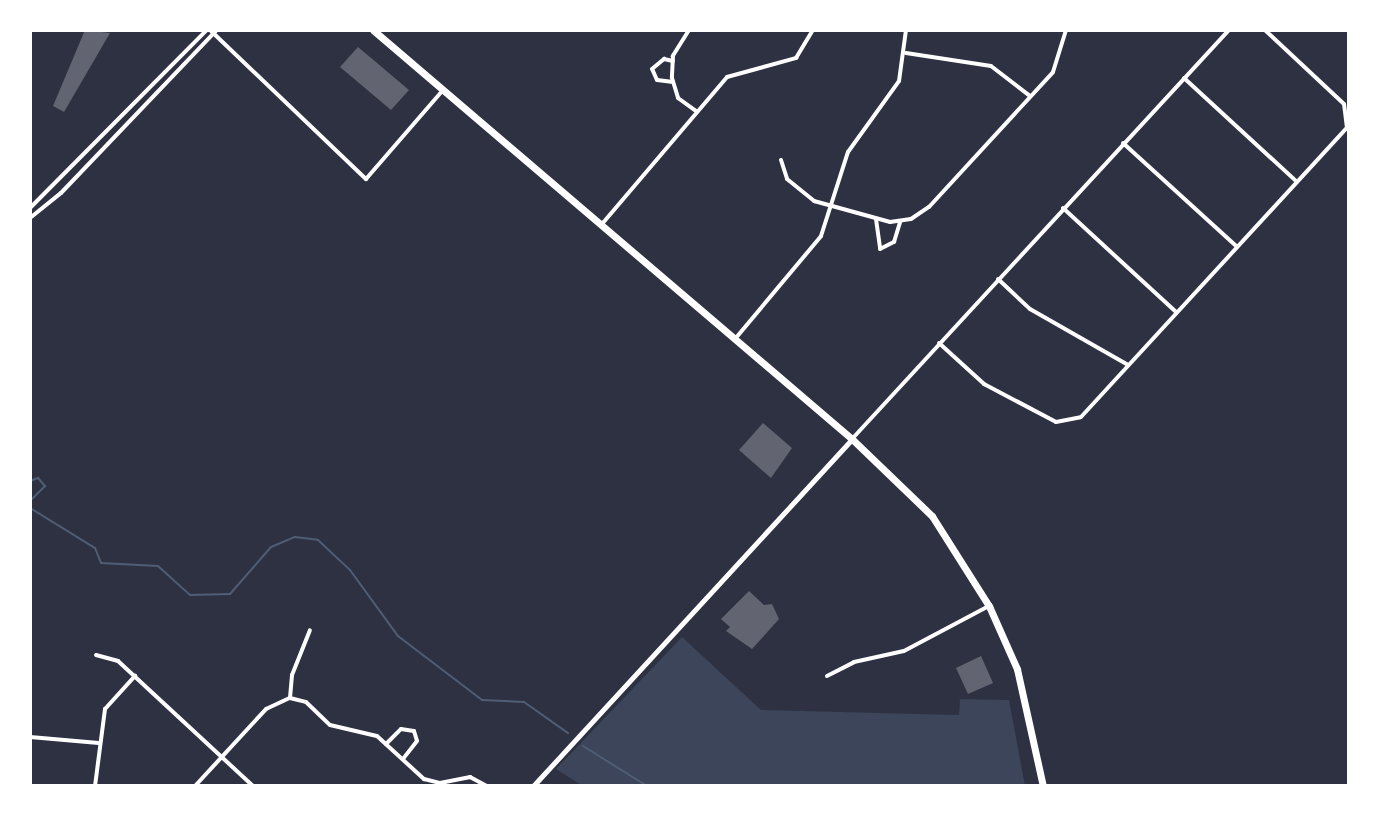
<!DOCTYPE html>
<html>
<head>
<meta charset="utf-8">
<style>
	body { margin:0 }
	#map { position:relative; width:1379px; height:816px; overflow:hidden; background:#2d3142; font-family:"PT Serif",serif }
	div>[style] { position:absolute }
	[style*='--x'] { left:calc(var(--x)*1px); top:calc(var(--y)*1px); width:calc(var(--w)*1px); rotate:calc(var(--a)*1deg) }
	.green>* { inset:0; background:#3c4559 }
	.stream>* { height:2px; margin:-1px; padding:0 1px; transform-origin:1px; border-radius:1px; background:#4f5d75 }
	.building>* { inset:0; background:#626471 }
	.minor>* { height:4px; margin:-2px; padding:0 2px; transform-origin:2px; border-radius:2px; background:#fff }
	.tertiary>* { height:5px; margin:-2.5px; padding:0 2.5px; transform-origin:2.5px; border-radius:2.5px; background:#fff }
	.primary>* { height:7px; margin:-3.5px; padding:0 3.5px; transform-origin:3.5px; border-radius:3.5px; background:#fff }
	span { translate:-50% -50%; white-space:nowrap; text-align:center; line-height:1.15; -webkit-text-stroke:8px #fff; paint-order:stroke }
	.frame { position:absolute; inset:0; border:32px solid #fff; pointer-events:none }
</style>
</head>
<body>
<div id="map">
	<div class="green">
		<div style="clip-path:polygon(682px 637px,761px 710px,959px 715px,960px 699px,1009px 700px,1025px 786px,583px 786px,556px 769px)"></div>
	</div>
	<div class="stream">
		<div style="--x:30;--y:481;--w:9;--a:-21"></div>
		<div style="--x:38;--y:478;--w:11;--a:49"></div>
		<div style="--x:45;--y:486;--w:21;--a:135"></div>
		<div style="--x:30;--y:508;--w:76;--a:31.6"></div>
		<div style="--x:95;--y:548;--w:16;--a:68"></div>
		<div style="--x:101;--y:563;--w:57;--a:3"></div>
		<div style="--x:158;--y:566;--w:43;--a:42.2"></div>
		<div style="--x:190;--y:595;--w:40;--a:-1.4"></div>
		<div style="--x:230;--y:594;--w:62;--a:-48.9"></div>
		<div style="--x:271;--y:547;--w:26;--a:-23"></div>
		<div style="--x:295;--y:537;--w:23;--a:7"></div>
		<div style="--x:318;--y:540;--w:44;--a:43.2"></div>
		<div style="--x:350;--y:570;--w:82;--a:54"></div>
		<div style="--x:398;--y:636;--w:106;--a:37.3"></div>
		<div style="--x:482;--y:700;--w:42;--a:2.7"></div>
		<div style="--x:524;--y:702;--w:54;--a:35.2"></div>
		<div style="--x:583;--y:746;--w:75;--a:32"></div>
	</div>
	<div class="building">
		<div style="clip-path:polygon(85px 30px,110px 33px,64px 112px,53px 106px)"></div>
		<div style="clip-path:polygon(358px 47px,409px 90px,391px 110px,340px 67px)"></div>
		<div style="clip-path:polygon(763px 423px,792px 448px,771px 478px,739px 450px)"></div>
		<div style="clip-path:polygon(749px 591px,764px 605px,772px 604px,779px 619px,752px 649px,726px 631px,730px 627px,721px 619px)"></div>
		<div style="clip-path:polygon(981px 656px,993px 683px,968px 694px,956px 668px)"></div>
	</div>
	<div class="minor">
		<div style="--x:210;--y:30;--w:216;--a:43.7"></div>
		<div style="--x:366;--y:179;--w:118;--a:-49.1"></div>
		<div style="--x:689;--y:30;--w:31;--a:122"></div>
		<div style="--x:673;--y:56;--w:22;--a:93"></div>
		<div style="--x:672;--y:78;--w:21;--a:73"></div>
		<div style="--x:678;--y:98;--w:22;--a:36"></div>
		<div style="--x:906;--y:53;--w:86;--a:8.7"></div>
		<div style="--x:991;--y:66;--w:49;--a:37.6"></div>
		<div style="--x:1184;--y:78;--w:152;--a:42.6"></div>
		<div style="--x:673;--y:82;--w:16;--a:-173"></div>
		<div style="--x:657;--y:80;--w:12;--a:-114"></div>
		<div style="--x:652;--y:69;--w:16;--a:-40"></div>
		<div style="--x:664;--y:59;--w:9;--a:13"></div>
		<div style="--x:1123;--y:143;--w:153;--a:42.3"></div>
		<div style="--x:781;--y:160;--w:20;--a:72"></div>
		<div style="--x:787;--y:179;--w:35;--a:39"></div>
		<div style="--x:814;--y:201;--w:79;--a:15.4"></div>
		<div style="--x:890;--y:222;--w:21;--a:-8"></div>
		<div style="--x:911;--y:219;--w:22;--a:-34"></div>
		<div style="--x:929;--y:207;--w:183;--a:-47.4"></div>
		<div style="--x:1053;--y:72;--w:44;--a:-72.8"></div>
		<div style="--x:30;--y:208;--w:251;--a:-45.2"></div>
		<div style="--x:1063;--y:208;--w:154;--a:42.6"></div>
		<div style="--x:30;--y:218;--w:40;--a:-39"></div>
		<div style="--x:61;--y:193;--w:226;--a:-46.3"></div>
		<div style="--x:876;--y:219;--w:30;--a:82"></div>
		<div style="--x:880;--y:249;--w:16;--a:-27"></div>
		<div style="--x:894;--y:242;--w:21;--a:-73"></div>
		<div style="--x:602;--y:224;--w:193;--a:-49.6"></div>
		<div style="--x:727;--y:77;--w:72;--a:-15.4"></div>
		<div style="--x:796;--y:58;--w:33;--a:-59"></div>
		<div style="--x:998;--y:279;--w:44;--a:43.2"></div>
		<div style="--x:1030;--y:309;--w:113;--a:29.7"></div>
		<div style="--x:735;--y:339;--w:134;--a:-50.1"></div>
		<div style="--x:821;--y:236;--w:88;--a:-72.2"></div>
		<div style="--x:848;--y:152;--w:87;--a:-54.3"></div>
		<div style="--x:899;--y:81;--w:51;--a:-82.2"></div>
		<div style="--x:939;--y:343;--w:61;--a:42.3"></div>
		<div style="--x:984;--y:384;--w:81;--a:27.8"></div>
		<div style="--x:1056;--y:422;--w:25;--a:-11"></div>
		<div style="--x:1081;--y:417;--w:393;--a:-47.4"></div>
		<div style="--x:1347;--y:128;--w:24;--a:-97"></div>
		<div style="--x:1344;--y:104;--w:108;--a:-136.9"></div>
		<div style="--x:852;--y:439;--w:556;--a:-47.33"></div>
		<div style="--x:96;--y:655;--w:23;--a:15"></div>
		<div style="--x:118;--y:661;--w:184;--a:42.8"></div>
		<div style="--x:827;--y:676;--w:30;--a:-27"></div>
		<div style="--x:854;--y:662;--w:51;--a:-12.4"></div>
		<div style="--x:904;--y:651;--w:96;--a:-27.9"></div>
		<div style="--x:290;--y:698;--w:23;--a:-85"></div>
		<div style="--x:292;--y:675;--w:48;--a:-68.2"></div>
		<div style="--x:30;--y:737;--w:69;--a:5"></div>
		<div style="--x:386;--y:744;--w:21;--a:-45"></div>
		<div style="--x:401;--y:729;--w:13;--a:9"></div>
		<div style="--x:414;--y:731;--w:10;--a:73"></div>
		<div style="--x:417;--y:741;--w:23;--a:128"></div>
		<div style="--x:95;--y:786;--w:78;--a:-82.6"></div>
		<div style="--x:105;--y:709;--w:45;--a:-47.7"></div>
		<div style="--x:195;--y:786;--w:105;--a:-47.3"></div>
		<div style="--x:266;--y:709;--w:26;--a:-25"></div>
		<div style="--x:290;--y:698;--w:16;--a:14"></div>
		<div style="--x:306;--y:702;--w:33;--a:44"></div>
		<div style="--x:330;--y:725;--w:48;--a:13.2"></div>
		<div style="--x:377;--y:736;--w:64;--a:42.5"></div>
		<div style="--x:424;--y:779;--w:16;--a:14"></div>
		<div style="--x:440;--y:783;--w:31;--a:-11"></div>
		<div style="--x:470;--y:777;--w:19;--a:28"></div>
	</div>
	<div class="tertiary">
		<div style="--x:533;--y:786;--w:471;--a:-47.4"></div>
	</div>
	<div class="primary">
		<div style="--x:373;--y:30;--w:630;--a:40.49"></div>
		<div style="--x:852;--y:439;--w:111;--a:43.9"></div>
		<div style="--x:932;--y:516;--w:107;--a:57.7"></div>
		<div style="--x:989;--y:606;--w:69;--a:66"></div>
		<div style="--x:1017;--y:669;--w:120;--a:77.5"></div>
	</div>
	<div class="frame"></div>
</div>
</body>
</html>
